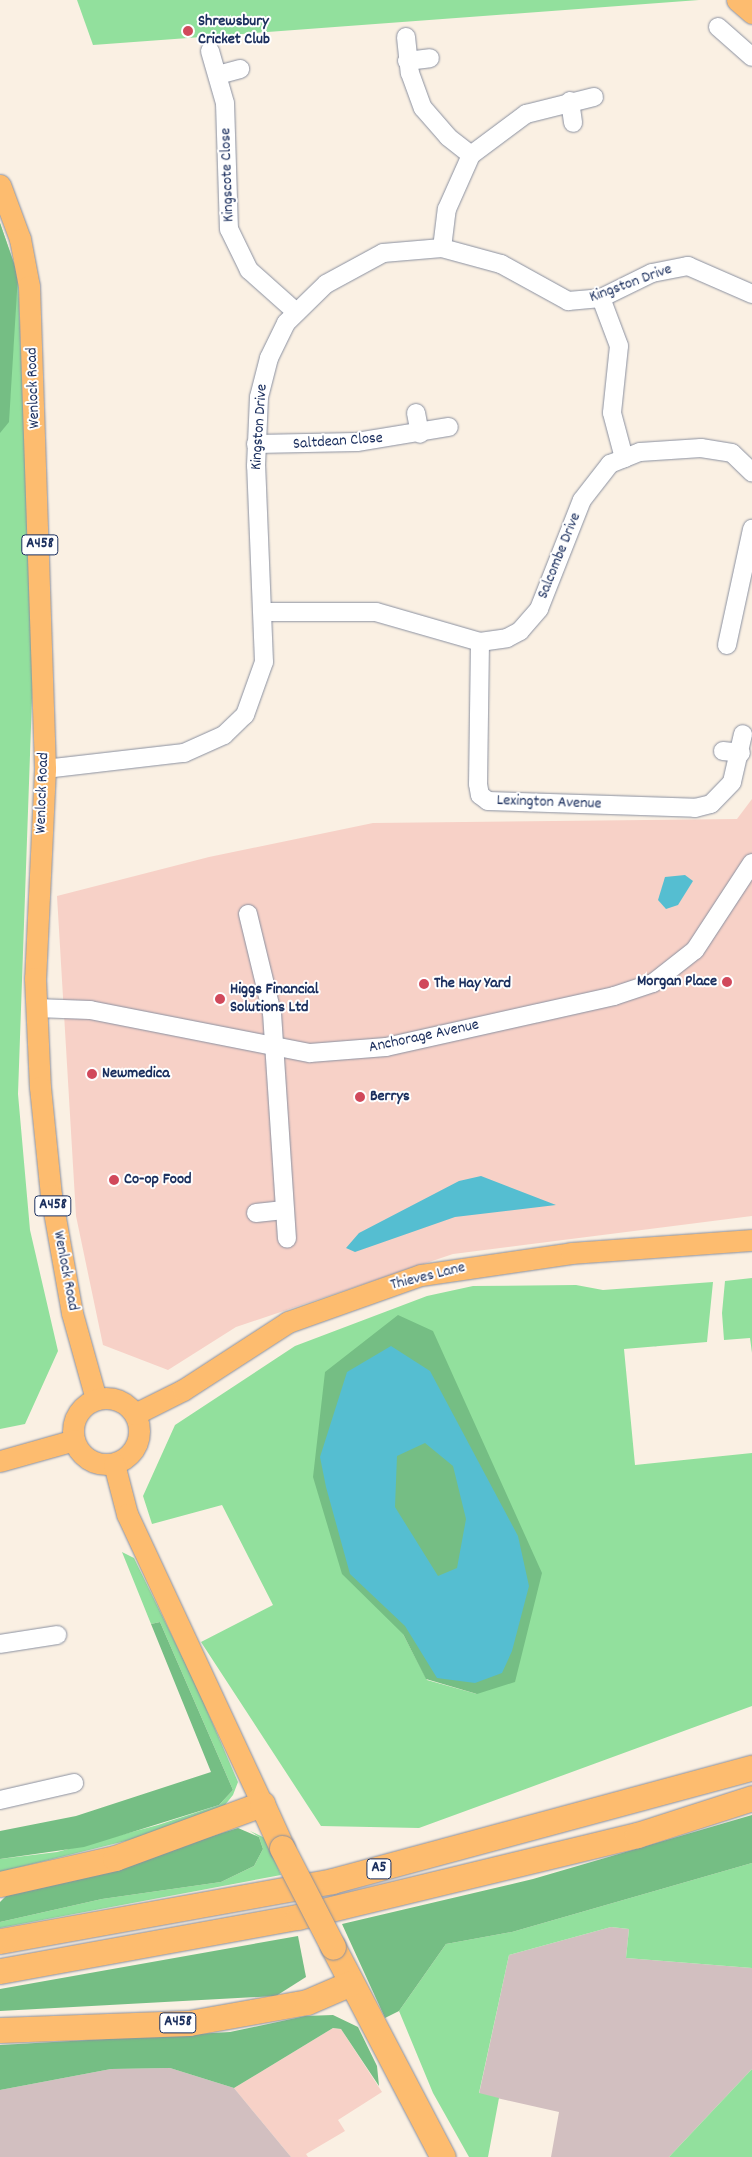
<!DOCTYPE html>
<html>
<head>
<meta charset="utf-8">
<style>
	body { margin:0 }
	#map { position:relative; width:752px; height:2157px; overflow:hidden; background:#faf0e3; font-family:Dekko,sans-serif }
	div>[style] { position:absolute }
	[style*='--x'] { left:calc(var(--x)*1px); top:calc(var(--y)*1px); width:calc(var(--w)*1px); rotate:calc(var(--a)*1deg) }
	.built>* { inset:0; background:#f7d1c7 }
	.industrial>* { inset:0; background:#d2bfc0 }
	.green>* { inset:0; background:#92e09d }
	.forest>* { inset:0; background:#75be84 }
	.water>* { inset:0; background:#55bed1 }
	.roads { filter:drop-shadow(0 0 1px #8a90a0) drop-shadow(0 0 1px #8a90a0) }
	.minor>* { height:18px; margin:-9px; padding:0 9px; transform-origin:9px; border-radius:9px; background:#fff }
	.major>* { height:21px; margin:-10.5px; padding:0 10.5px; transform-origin:10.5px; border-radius:10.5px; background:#fdbc6f }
	.major>.ring { margin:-10.5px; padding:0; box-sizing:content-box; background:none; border:21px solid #fdbc6f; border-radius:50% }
	.highway>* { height:25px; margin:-12.5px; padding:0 12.5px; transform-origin:12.5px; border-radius:12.5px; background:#fdbc6f }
	.bridges { filter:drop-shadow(0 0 1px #8a90a0) drop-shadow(0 0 1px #8a90a0) }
	.highway-bridge>* { height:25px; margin:-12.5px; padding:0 12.5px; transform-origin:12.5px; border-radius:12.5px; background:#fdbc6f }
	.dots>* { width:14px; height:14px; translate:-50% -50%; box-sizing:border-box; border:2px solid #fff; border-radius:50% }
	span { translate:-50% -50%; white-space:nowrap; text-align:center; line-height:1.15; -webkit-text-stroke:4px #fff; paint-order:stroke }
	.shield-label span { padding:1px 4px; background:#fff; border:1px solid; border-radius:4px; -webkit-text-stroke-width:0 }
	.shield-label { font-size:15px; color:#1b2f5e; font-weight:700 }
	.poi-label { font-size:16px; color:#1b2f5e; font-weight:700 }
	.left { translate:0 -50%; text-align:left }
	.right { translate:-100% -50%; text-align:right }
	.street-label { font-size:16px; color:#1b2f5e }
</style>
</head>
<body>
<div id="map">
	<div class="built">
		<div style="clip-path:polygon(752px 799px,752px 1216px,453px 1254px,236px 1327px,168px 1370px,103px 1345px,76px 1216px,57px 896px,209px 857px,373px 823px,737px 819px)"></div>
		<div style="clip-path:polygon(333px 2028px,341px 2029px,382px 2092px,338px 2120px,345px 2131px,306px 2154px,308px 2157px,291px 2157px,234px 2088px)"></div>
	</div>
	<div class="industrial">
		<div style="clip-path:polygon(611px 1927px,629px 1929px,626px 1958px,752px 1968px,752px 2069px,669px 2157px,551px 2157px,559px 2112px,479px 2094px,509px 1955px)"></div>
		<div style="clip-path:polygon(170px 2068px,234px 2088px,291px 2157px,0 2157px,0 2090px,111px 2069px)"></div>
	</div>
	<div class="green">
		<div style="clip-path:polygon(77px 0,699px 0,93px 45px)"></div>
		<div style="clip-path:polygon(0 223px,18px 275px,33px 670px,18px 1094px,30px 1230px,58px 1351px,25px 1424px,0 1429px)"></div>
		<div style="clip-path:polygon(752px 1278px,752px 1353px,750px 1338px,724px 1340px,722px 1313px,725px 1281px)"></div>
		<div style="clip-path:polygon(evenodd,713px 1282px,707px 1342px,624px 1349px,635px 1465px,752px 1453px,752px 1706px,419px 1828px,321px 1826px,201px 1642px,273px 1605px,222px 1505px,152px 1524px,143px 1496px,175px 1425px,295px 1346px,427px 1296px,473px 1286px,576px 1285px,603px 1290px,713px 1282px,403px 1634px,477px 1694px,427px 1680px,403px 1634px)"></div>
		<div style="clip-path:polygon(122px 1552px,134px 1558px,197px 1687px,238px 1782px,233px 1795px,225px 1805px,154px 1834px,0 1872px,0 1859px,57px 1852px,158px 1825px,219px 1805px,233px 1790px,160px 1622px,151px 1624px)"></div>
		<div style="clip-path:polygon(250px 1831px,265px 1838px,281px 1875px,0 1928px,0 1922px,102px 1899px,221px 1882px,254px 1866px,263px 1849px,259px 1837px)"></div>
		<div style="clip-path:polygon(752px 1863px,752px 1968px,626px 1958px,629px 1929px,611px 1927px,509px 1955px,479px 2093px,499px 2098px,488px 2157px,469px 2157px,433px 2093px,399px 2011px,446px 1944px,512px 1932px)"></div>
		<div style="clip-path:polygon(752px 2069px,752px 2157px,669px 2157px)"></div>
	</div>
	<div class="forest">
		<div style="clip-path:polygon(0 223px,18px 275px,9px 422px,0 433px)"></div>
		<div style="clip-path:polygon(398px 1315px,433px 1331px,542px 1573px,515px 1682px,477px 1694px,426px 1679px,403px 1634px,342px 1574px,313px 1477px,325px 1372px)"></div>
		<div style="clip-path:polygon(160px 1622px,233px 1790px,219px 1805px,84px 1847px,0 1859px,0 1831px,76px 1816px,211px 1772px,151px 1624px)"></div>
		<div style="clip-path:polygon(752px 1815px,752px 1863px,512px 1932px,446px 1944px,399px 2011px,385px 2018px,342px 1924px,533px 1879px)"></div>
		<div style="clip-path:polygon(238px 1828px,259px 1837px,263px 1849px,254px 1866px,221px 1882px,102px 1899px,0 1922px,0 1902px,8px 1894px,61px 1883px)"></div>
		<div style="clip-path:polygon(298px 1936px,306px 1977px,276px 1996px,0 2011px,0 1989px)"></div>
		<div style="clip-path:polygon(333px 2015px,358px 2027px,377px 2066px,379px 2086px,341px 2029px,333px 2028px,234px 2088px,170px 2068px,111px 2069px,0 2090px,0 2045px,230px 2032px,305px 2016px)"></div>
	</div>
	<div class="water">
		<div style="clip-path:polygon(685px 875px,693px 881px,678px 905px,666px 909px,658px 900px,665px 877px)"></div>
		<div style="clip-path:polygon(481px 1176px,556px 1205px,455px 1217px,355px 1252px,346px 1248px,359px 1233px,459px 1181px)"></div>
		<div style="clip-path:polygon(evenodd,391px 1346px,430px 1371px,518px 1536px,529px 1586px,512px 1651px,502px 1673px,475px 1683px,437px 1678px,405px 1626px,350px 1574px,326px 1487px,320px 1457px,347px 1372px,391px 1346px,425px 1443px,453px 1466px,466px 1519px,457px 1568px,438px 1576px,395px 1507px,397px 1456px,425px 1443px)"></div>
	</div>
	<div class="roads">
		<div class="minor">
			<div style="--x:718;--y:27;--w:45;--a:41.4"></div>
			<div style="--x:406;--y:37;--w:36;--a:84"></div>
			<div style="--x:410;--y:73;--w:37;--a:70"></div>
			<div style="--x:423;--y:108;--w:38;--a:49"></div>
			<div style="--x:448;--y:137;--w:29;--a:38"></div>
			<div style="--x:210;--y:51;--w:54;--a:73.9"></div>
			<div style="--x:225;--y:103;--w:126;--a:88.2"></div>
			<div style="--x:229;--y:229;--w:46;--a:64"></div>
			<div style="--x:249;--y:270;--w:62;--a:41.7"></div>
			<div style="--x:407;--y:61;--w:23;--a:-7"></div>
			<div style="--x:218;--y:75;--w:23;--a:-15"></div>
			<div style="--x:570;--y:101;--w:22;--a:82"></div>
			<div style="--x:442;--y:248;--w:39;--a:-83"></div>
			<div style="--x:447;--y:209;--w:59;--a:-66"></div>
			<div style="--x:471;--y:155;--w:69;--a:-36.7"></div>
			<div style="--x:526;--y:114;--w:70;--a:-14"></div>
			<div style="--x:601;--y:298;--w:51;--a:69.4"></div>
			<div style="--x:619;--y:346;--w:67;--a:96"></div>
			<div style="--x:612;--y:413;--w:47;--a:75.1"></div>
			<div style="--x:416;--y:413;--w:21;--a:79"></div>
			<div style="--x:256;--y:444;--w:101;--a:-1.1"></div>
			<div style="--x:357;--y:442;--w:93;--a:-9.3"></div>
			<div style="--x:264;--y:612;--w:112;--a:0"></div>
			<div style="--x:376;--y:612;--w:108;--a:16.1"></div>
			<div style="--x:480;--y:642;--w:27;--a:-8"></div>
			<div style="--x:507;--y:638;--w:15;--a:-28"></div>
			<div style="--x:520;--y:631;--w:29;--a:-49"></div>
			<div style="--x:539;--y:609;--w:117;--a:-68.5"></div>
			<div style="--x:582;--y:500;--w:46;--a:-52.1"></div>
			<div style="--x:610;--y:464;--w:32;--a:-22"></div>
			<div style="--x:640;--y:452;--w:61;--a:-3.8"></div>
			<div style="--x:701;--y:448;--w:31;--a:9"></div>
			<div style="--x:732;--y:453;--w:28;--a:44"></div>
			<div style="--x:480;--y:642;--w:142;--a:90.8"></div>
			<div style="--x:478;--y:784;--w:11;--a:80"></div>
			<div style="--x:480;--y:795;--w:10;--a:37"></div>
			<div style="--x:488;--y:801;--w:207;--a:1.9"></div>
			<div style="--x:695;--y:808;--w:16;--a:-14"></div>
			<div style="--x:711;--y:804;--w:30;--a:-46"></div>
			<div style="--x:732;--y:782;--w:49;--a:-77.1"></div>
			<div style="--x:727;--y:645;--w:119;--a:-77.8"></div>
			<div style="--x:723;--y:751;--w:18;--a:6"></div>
			<div style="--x:45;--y:769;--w:140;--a:-6.6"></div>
			<div style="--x:184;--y:753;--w:44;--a:-24.2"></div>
			<div style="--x:224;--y:735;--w:29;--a:-44"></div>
			<div style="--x:245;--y:715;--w:56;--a:-70.3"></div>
			<div style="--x:264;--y:662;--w:196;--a:-92.3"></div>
			<div style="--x:256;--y:466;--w:69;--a:-87.5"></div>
			<div style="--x:259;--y:397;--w:40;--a:-75.6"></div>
			<div style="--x:269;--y:358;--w:39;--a:-64"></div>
			<div style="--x:286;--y:323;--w:56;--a:-44.3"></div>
			<div style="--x:326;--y:284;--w:65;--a:-28.5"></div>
			<div style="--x:383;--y:253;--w:59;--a:-4.8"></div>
			<div style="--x:442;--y:248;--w:61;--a:15.2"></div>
			<div style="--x:501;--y:264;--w:77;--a:28.9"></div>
			<div style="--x:568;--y:301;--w:33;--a:-5"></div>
			<div style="--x:601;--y:298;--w:57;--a:-26.1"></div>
			<div style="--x:652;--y:273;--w:37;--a:-11"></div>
			<div style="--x:688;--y:266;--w:70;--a:23.6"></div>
			<div style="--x:248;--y:914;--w:102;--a:76.4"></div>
			<div style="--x:272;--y:1013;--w:226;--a:86.2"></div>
			<div style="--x:36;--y:1008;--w:54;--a:2.1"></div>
			<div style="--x:90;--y:1010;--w:224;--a:11.1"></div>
			<div style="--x:310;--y:1053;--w:76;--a:-4.5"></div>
			<div style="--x:386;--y:1047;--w:234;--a:-12.6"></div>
			<div style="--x:614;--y:996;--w:41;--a:-18.4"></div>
			<div style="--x:653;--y:983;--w:53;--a:-38.2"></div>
			<div style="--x:695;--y:950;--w:104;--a:-56.8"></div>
			<div style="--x:256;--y:1213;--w:28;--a:-6"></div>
			<div style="--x:0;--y:1644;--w:58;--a:-9"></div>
			<div style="--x:0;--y:1800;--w:76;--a:-12.9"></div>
		</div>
		<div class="major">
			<div style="--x:737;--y:0;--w:20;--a:41"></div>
			<div style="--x:0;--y:185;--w:58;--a:69.7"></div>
			<div style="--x:20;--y:239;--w:48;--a:79.2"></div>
			<div style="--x:29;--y:286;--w:483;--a:88.1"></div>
			<div style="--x:45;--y:769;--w:209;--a:92.7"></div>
			<div style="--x:35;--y:978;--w:109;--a:87.4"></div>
			<div style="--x:40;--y:1087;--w:109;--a:84.2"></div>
			<div style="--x:51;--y:1195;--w:120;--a:79.9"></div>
			<div style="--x:72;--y:1313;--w:89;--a:74.4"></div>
			<div class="ring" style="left:73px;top:1398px;width:45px;height:45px"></div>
			<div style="--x:135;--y:1414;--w:54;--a:-26.6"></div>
			<div style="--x:183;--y:1390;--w:125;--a:-32.9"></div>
			<div style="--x:288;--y:1322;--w:141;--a:-19.5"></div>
			<div style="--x:421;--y:1275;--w:152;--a:-8.3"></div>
			<div style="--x:571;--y:1253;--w:181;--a:-4.1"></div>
			<div style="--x:0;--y:1461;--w:77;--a:-15.8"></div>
			<div style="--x:114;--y:1464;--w:52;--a:75.4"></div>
			<div style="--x:127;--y:1514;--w:320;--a:65"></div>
		</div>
		<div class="highway">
			<div style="--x:0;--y:1884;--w:118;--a:-12.7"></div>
			<div style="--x:115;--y:1858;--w:157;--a:-20.2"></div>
			<div style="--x:262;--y:1804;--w:48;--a:65.6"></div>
			<div style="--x:0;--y:1941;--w:337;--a:-10.2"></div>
			<div style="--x:332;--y:1881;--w:435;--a:-15.1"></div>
			<div style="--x:333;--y:1947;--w:237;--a:62.4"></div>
			<div style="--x:0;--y:1971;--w:303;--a:-10.3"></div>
			<div style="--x:298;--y:1917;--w:349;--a:-13.6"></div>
			<div style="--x:637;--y:1835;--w:121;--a:-17.8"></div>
			<div style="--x:0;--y:2030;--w:189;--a:-2.1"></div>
			<div style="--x:189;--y:2023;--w:120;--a:-10.1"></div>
			<div style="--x:307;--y:2002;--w:48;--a:-23.4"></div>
		</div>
	</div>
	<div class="bridges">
		<div class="highway-bridge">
			<div style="--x:282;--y:1848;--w:111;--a:62.7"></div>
		</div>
	</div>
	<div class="dots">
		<div style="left:188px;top:31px;background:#d1495b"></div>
		<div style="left:727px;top:982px;background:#d1495b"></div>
		<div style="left:424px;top:984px;background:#d1495b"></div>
		<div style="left:220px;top:999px;background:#d1495b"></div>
		<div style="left:92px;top:1074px;background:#d1495b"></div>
		<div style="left:360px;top:1097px;background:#d1495b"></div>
		<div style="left:114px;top:1180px;background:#d1495b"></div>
	</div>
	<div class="shield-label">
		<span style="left:40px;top:545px">A458</span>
		<span style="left:53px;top:1206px">A458</span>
		<span style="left:379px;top:1869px">A5</span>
		<span style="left:178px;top:2023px">A458</span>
	</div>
	<div class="poi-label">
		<span class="left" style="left:198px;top:31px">Shrewsbury<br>Cricket Club</span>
		<span class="right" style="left:717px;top:982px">Morgan Place</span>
		<span class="left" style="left:434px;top:984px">The Hay Yard</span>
		<span class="left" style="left:230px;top:999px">Higgs Financial<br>Solutions Ltd</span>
		<span class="left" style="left:102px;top:1074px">Newmedica</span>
		<span class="left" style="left:370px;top:1097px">Berrys</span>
		<span class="left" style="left:124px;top:1180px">Co-op Food</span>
	</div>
	<div class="street-label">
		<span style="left:228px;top:175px;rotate:-92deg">Kingscote Close</span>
		<span style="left:631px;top:284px;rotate:-20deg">Kingston Drive</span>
		<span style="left:34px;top:388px;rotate:-92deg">Wenlock Road</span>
		<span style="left:260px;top:427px;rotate:-86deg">Kingston Drive</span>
		<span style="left:338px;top:442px;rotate:-4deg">Saltdean Close</span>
		<span style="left:560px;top:556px;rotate:-68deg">Salcombe Drive</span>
		<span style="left:43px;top:793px;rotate:-88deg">Wenlock Road</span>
		<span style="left:549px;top:803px;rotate:2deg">Lexington Avenue</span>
		<span style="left:424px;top:1037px;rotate:-12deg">Anchorage Avenue</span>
		<span style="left:65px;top:1271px;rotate:79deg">Wenlock Road</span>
		<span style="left:428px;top:1277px;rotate:-14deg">Thieves Lane</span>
	</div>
</div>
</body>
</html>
